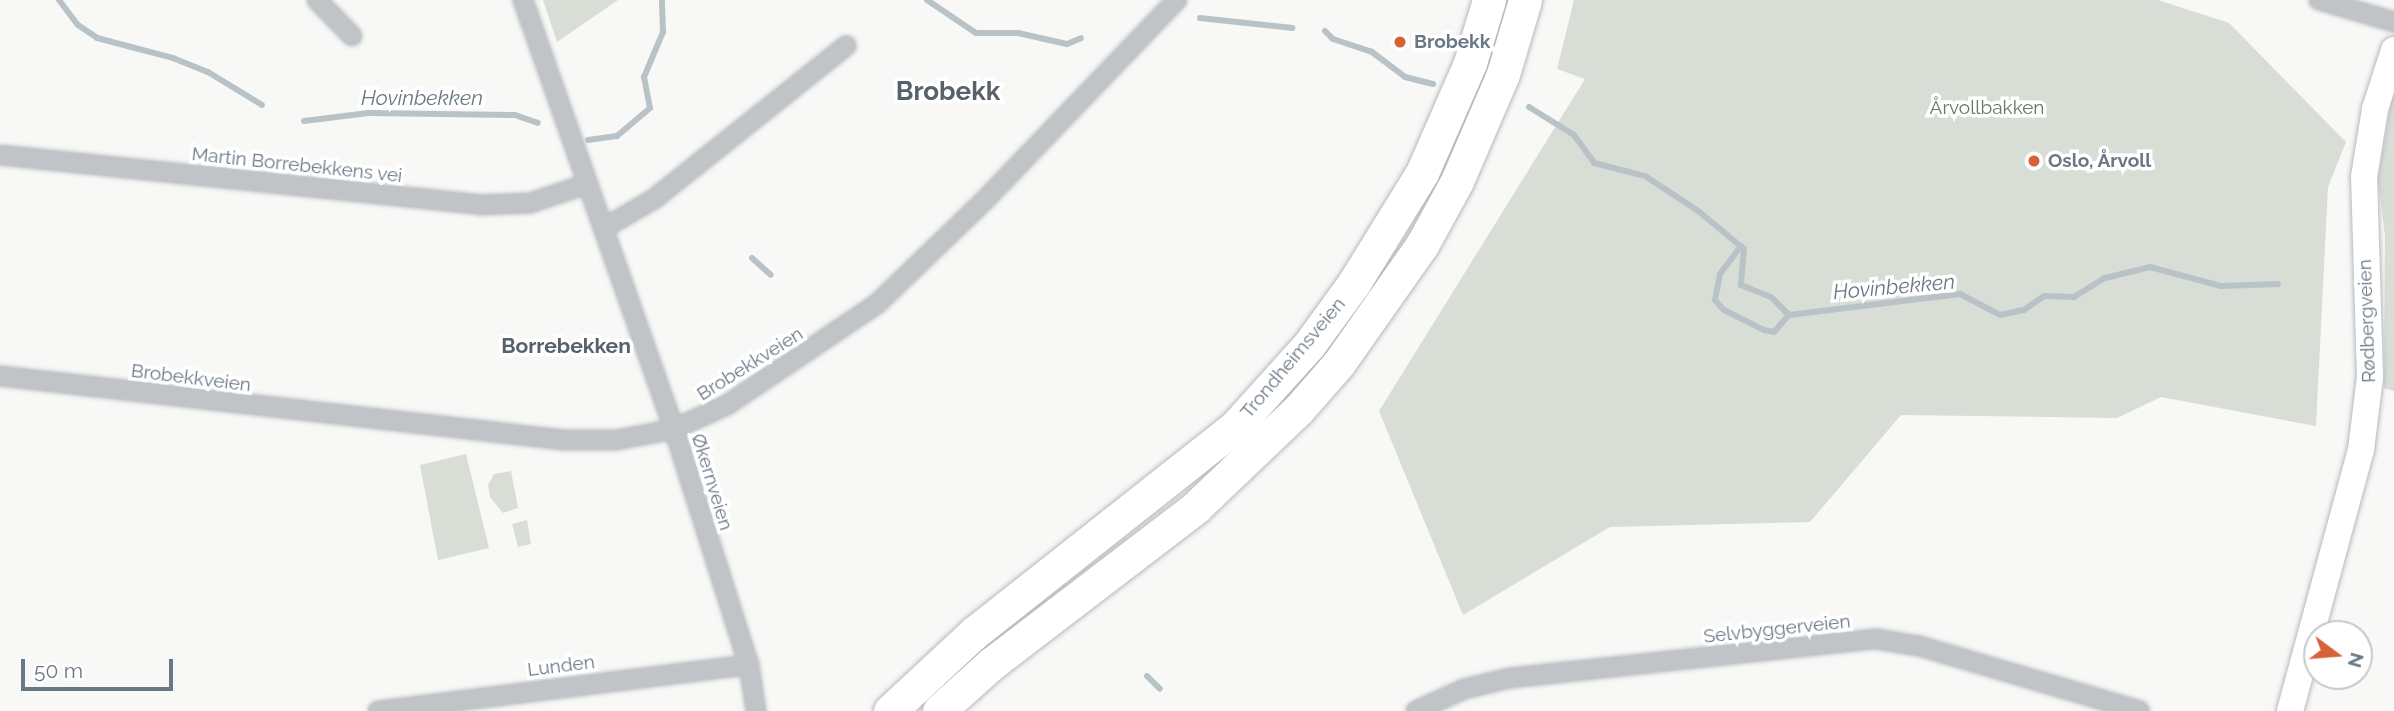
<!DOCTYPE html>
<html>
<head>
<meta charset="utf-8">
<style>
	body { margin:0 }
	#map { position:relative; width:2394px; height:711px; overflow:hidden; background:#f8f8f6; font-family:Raleway,sans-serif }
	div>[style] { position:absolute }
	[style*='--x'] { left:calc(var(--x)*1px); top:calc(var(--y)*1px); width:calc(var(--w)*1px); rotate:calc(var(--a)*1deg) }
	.green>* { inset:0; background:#d8ddd6 }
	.stream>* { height:6px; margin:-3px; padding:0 3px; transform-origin:3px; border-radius:3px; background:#b9c3c7 }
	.roads { filter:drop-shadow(0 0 2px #b5b9be) drop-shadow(0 0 2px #b5b9be) }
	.street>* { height:18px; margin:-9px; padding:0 9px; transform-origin:9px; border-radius:9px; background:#c0c4c7 }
	.secondary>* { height:26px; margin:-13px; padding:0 13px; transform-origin:13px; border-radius:13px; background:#fff }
	.highway>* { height:33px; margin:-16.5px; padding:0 16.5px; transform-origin:16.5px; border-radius:16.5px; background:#fff }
	.dots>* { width:19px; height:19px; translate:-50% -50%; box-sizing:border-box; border:4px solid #fff; border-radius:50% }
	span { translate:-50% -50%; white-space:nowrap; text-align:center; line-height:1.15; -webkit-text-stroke:7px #fff; paint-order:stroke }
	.poi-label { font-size:19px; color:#6a7885; font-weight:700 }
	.left { translate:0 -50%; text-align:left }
	.park-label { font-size:19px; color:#677764 }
	.street-label { font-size:19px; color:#6a7885 }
	.water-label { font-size:21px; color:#667880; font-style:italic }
	.neighbourhood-label { font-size:21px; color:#57616a; font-weight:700 }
	.district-label { font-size:26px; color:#57616a; font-weight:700 }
	.north { position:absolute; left:2303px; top:620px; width:70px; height:70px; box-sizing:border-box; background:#fff; border:2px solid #c3c9ce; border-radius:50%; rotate:106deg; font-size:19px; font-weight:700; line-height:28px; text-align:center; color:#6a7885 }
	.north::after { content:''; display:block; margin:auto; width:24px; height:32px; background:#d66238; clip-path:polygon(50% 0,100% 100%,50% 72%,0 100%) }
	.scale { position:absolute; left:21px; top:659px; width:152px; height:32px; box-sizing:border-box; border:4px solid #6a7885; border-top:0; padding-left:9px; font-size:21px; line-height:24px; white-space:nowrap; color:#6a7885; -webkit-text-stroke:5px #fff; paint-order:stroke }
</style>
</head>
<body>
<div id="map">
	<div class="green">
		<div style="clip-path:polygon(543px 0,618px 0,557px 42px)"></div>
		<div style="clip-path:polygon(1574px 0,2158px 0,2229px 23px,2346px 142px,2328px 187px,2316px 426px,2161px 397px,2117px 418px,1901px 415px,1810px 522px,1610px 527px,1463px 615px,1379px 411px,1585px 79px,1557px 69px)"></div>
		<div style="clip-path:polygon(2394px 85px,2394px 391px,2384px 388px,2385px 236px,2378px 179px)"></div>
		<div style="clip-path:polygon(466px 454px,489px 548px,438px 560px,420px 465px)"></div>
		<div style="clip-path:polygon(511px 471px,518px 508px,503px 513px,490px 497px,488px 485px,494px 474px)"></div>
		<div style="clip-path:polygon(527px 520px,531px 544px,518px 547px,512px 524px)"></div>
	</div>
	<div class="stream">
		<div style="--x:59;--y:0;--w:31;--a:53"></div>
		<div style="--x:78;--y:25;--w:23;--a:34"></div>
		<div style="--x:97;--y:38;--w:79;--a:14.7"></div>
		<div style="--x:173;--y:58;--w:38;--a:22"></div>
		<div style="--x:208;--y:72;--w:63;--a:31.4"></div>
		<div style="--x:927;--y:0;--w:59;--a:34"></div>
		<div style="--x:976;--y:33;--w:42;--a:0"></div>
		<div style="--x:1018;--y:33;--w:50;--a:12.7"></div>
		<div style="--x:1067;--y:44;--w:15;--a:-23"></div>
		<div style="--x:1200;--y:18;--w:93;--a:6.2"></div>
		<div style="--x:1325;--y:31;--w:11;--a:45"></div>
		<div style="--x:1333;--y:39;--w:41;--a:18.4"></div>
		<div style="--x:1372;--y:52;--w:41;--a:37.1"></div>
		<div style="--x:1405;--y:77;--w:29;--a:14"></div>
		<div style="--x:1529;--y:107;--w:53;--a:31.9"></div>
		<div style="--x:1574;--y:135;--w:34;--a:54"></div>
		<div style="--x:1594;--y:163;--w:53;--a:14.3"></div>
		<div style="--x:1645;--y:176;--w:62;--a:33.2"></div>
		<div style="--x:1697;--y:210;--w:61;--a:39.7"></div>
		<div style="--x:1744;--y:249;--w:36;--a:95"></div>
		<div style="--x:1741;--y:285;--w:32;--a:22"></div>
		<div style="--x:1771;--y:297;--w:25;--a:45"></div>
		<div style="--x:1789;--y:315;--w:172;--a:-7"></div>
		<div style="--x:1960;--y:294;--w:45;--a:27.7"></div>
		<div style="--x:2000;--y:315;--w:25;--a:-12"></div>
		<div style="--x:2024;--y:310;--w:24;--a:-35"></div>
		<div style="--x:2044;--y:296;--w:30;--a:2"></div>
		<div style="--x:2074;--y:297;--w:36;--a:-32"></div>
		<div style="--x:2105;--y:278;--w:46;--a:-13.7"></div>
		<div style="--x:2150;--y:267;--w:73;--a:15"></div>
		<div style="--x:2221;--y:286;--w:57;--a:-2"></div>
		<div style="--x:304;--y:121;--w:65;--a:-7"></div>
		<div style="--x:369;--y:113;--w:146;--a:0.8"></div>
		<div style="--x:515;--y:115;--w:24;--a:19"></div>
		<div style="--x:588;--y:140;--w:29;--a:-8"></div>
		<div style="--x:617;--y:136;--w:43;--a:-40.3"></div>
		<div style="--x:650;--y:108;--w:32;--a:-101"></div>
		<div style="--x:644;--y:77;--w:49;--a:-67.1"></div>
		<div style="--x:663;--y:32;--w:32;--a:-92"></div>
		<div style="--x:1741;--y:246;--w:35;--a:127"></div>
		<div style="--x:1720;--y:274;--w:26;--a:101"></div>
		<div style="--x:1715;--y:300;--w:13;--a:48"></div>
		<div style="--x:1724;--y:310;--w:45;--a:26.6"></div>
		<div style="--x:1764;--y:330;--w:10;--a:11"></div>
		<div style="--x:1774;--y:332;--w:23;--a:-49"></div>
		<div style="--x:752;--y:258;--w:25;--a:42"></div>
		<div style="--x:1147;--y:676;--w:18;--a:45"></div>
	</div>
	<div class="roads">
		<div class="street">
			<div style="--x:317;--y:0;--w:50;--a:45.8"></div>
			<div style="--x:523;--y:0;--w:455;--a:70.6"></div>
			<div style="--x:674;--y:429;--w:248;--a:72.4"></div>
			<div style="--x:749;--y:665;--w:47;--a:81.3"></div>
			<div style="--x:2319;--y:0;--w:78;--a:16.3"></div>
			<div style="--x:0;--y:155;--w:483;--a:5.9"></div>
			<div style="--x:480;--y:205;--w:50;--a:-2.3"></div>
			<div style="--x:530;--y:203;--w:60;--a:-18.4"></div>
			<div style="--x:606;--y:227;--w:56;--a:-30.3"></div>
			<div style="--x:654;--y:199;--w:246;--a:-38.6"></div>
			<div style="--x:0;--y:376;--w:568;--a:6.47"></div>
			<div style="--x:564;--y:440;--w:52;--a:0"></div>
			<div style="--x:616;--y:440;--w:59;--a:-10.7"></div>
			<div style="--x:674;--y:429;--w:58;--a:-24.4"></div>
			<div style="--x:727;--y:405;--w:182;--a:-34"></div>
			<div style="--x:878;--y:303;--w:147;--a:-43.9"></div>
			<div style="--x:984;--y:201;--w:279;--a:-46.2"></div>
			<div style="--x:378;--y:711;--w:374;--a:-7.1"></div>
			<div style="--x:1416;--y:711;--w:53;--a:-24.6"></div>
			<div style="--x:1464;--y:689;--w:47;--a:-13.4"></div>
			<div style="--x:1510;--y:678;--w:368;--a:-6.1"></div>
			<div style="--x:1876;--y:639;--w:44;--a:9.2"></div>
			<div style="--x:1919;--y:646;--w:230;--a:16.4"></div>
		</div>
		<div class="secondary">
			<div style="--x:2290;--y:711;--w:270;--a:-74.8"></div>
			<div style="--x:2361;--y:450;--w:74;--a:-83"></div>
			<div style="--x:2370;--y:377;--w:200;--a:-91.7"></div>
			<div style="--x:2364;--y:177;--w:69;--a:-80.8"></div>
			<div style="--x:2375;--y:109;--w:62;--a:-72.1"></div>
		</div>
		<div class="highway">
			<div style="--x:890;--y:711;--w:115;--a:-42.9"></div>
			<div style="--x:974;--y:633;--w:331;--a:-38.3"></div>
			<div style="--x:1234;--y:428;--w:112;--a:-47.9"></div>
			<div style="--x:1309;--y:345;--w:77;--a:-54"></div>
			<div style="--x:1354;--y:283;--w:129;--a:-58.3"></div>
			<div style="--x:1422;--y:173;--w:120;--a:-66.4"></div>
			<div style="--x:1470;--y:63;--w:66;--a:-73.2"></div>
			<div style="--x:939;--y:711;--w:70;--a:-42.1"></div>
			<div style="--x:991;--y:664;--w:258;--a:-37.4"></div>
			<div style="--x:1196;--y:507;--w:141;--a:-43.6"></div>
			<div style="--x:1298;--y:410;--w:62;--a:-48.9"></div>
			<div style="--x:1339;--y:363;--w:144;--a:-54.9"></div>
			<div style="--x:1422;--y:245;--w:73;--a:-61.3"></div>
			<div style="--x:1457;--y:181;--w:116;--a:-66.7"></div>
			<div style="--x:1503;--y:74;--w:77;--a:-73.4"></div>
		</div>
	</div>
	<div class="dots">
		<div style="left:1400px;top:42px;background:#d66238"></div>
		<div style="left:2034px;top:161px;background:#d66238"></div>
	</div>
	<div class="poi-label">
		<span class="left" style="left:1414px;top:42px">Brobekk</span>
		<span class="left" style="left:2048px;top:161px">Oslo, Årvoll</span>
	</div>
	<div class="park-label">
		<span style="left:1987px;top:108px">Årvollbakken</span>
	</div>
	<div class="street-label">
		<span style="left:297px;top:165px;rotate:6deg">Martin Borrebekkens vei</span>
		<span style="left:2367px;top:321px;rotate:-92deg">Rødbergveien</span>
		<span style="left:1293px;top:358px;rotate:-50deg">Trondheimsveien</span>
		<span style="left:750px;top:364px;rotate:-32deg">Brobekkveien</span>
		<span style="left:191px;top:378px;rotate:7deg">Brobekkveien</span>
		<span style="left:712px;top:482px;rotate:73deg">Økernveien</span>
		<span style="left:1777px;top:629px;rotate:-6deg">Selvbyggerveien</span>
		<span style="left:561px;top:666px;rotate:-7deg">Lunden</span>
	</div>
	<div class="water-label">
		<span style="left:422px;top:98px">Hovinbekken</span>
		<span style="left:1894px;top:287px;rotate:-5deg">Hovinbekken</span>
	</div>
	<div class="neighbourhood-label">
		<span style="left:566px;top:346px">Borrebekken</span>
	</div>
	<div class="district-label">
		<span style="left:948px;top:92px">Brobekk</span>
	</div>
	<div class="north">N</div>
	<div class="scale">50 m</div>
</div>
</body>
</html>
